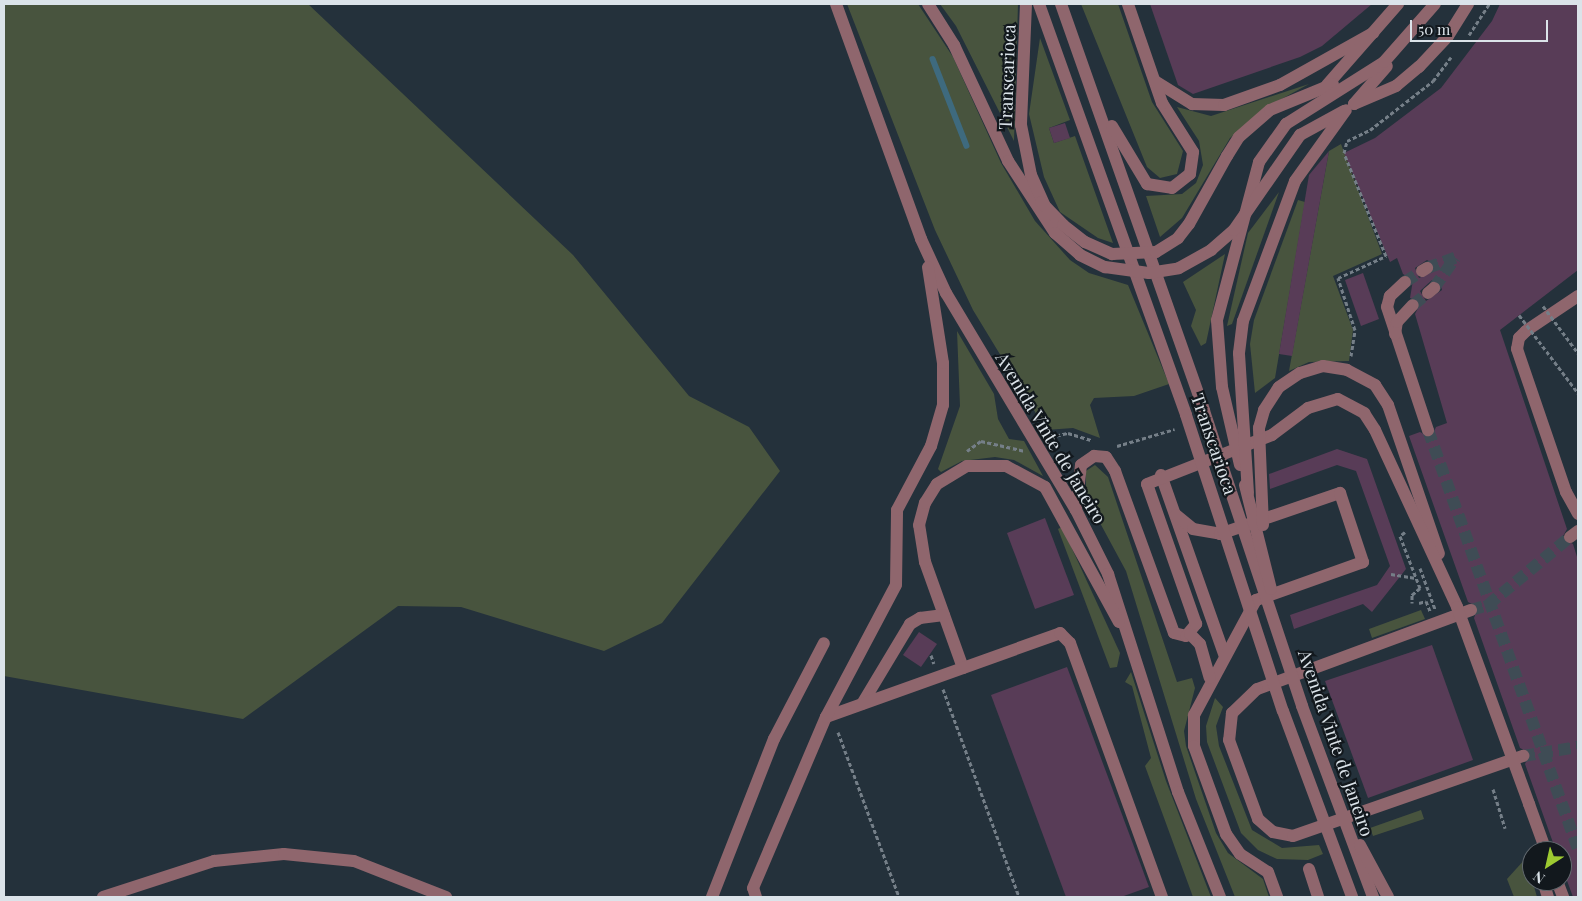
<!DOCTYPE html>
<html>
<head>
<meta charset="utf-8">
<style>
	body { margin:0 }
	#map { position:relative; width:1582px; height:901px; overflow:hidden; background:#24313b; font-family:"Playfair Display",serif }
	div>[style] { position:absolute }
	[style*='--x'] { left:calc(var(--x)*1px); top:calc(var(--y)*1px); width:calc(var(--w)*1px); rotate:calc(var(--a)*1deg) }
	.green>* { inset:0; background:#48543e }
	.stream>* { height:5.5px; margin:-2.75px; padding:0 2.75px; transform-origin:2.75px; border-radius:2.75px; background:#3e6a7e }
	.building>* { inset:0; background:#583c57 }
	.minor-tunnel>* { height:12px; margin-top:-6px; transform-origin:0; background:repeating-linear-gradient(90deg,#3f4c55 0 12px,transparent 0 18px) }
	.path>* { height:3px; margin-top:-1.5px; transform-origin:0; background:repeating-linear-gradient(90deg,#757f88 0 4px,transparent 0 6.5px) }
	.minor>* { height:12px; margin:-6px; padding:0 6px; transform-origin:6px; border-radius:6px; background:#8f666d }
	.path-bridge>* { height:3px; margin-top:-1.5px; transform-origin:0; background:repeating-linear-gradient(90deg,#757f88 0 4px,transparent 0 6.5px) }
	.minor-bridge>* { height:12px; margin:-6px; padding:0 6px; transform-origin:6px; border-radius:6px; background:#8f666d }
	span { translate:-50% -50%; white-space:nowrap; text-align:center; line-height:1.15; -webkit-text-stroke:4.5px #12181d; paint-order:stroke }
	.street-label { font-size:18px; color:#dbe3e9 }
	.frame { position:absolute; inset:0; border:5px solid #dbe3e9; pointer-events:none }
	.north { position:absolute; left:1522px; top:841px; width:50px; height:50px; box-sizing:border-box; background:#12181d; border:1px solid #62696f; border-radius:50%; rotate:215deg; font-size:14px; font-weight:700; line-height:20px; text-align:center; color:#dbe3e9 }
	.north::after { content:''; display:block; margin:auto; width:18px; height:22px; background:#9dca31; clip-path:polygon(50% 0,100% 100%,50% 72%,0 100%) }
	.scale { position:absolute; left:1410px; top:20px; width:138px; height:22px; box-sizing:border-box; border:2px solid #dbe3e9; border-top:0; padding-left:6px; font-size:15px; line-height:18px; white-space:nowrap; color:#dbe3e9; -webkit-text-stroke:4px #12181d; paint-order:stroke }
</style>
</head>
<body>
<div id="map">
	<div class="green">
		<div style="clip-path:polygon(4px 4px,308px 4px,573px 255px,689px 396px,749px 427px,780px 471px,662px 623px,604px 651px,461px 607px,398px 606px,243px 719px,4px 676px)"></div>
		<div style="clip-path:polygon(847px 4px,918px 4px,953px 57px,1001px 163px,1035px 221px,1070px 260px,1089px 273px,1128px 285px,1169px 384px,1134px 396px,1094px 398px,1090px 405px,1100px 438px,1073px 428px,1046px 430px,973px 310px,935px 230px)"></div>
		<div style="clip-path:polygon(940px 4px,1018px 4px,1014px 141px,956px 26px)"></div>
		<div style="clip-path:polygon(1081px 4px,1118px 4px,1152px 102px,1183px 151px,1177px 174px,1160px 178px,1147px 167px)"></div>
		<div style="clip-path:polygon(1040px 38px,1070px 120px,1049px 128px,1054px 143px,1075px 136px,1113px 243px,1098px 238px,1060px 212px,1044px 177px,1029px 114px)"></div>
		<div style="clip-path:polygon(1309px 84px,1263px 109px,1230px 138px,1182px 218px,1160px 237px,1146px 196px,1182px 194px,1196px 183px,1203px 165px,1199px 141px,1177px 107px,1211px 116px)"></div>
		<div style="clip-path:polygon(1341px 144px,1382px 254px,1333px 276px,1353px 330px,1349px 361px,1309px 362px,1289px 371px,1329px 151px)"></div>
		<div style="clip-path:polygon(1279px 192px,1232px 324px,1227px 326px,1248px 233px)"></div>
		<div style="clip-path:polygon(1298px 200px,1305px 202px,1275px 378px,1255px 393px,1250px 344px,1254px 320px)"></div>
		<div style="clip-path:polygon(1225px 254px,1206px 343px,1201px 346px,1191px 326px,1196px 310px,1183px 282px)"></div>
		<div style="clip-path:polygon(957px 331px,994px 394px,998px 419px,1009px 439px,1024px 441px,1043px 476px,1014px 460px,995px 457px,962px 461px,941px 472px,938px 469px,960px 406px)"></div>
		<div style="clip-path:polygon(1095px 465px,1108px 477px,1177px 682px,1192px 678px,1195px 688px,1184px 731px,1186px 746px,1216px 833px,1228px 853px,1263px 879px,1269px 897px,1235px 897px,1196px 799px,1126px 571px,1086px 497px,1086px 471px)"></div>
		<div style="clip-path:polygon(1062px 527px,1120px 653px,1117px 667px,1110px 668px,1058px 529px)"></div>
		<div style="clip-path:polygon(1421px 610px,1425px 619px,1372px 638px,1369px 629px)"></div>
		<div style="clip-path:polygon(1131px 672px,1166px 781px,1211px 897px,1193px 897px,1145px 766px,1151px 758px,1132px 686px,1125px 682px)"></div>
		<div style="clip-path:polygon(1215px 698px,1223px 707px,1216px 726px,1219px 746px,1252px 830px,1282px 848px,1319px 845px,1323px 854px,1308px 860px,1277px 859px,1258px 850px,1241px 833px,1207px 742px,1206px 726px)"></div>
		<div style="clip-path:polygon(1421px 810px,1424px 819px,1373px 836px,1370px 828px)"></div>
		<div style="clip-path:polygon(1526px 858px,1537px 897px,1514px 897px,1507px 879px)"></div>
	</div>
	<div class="stream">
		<div style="--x:933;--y:59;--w:93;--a:68.7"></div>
	</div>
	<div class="building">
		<div style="clip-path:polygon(1150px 4px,1372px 4px,1322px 46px,1300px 57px,1193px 94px,1178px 85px)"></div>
		<div style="clip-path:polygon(evenodd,1500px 4px,1578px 4px,1578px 270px,1500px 330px,1567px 529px,1562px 538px,1573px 544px,1578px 560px,1578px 897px,1573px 897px,1562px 867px,1562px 851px,1556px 851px,1525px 764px,1530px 753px,1520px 748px,1474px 618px,1478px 607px,1468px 602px,1409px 436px,1420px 432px,1431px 438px,1436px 427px,1447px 423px,1415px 314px,1421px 302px,1410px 298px,1413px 280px,1403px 274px,1397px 258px,1390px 262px,1344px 153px,1375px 138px,1441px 88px,1492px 21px,1500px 4px,1427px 260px,1434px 264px,1434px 271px,1419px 278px,1415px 268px,1427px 260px,1500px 4px,1432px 280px,1440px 282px,1442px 290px,1426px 301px,1420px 291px,1432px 280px)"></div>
		<div style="clip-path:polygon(1065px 123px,1070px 138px,1054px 143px,1049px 128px)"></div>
		<div style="clip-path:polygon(1329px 151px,1292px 356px,1279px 354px,1309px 175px)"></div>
		<div style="clip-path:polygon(1363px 273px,1379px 319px,1361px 326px,1345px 280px)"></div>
		<div style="clip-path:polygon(1337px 449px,1367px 459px,1406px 569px,1372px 612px,1363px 604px,1294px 629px,1290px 615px,1377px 585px,1390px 566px,1356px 471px,1337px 465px,1270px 489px,1269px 474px)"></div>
		<div style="clip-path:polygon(1045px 518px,1074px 595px,1035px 609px,1007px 533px)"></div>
		<div style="clip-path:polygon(919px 632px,937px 644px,921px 667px,903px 655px)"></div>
		<div style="clip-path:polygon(1432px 645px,1473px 760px,1368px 798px,1325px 681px)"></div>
		<div style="clip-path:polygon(1067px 667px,1149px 887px,1121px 897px,1066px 897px,991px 695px)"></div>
	</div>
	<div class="minor-tunnel">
		<div style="--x:1427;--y:268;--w:30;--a:-20"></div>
		<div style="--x:1405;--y:282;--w:20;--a:-33"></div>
		<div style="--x:1434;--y:288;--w:37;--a:-55"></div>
		<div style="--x:1413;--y:305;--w:19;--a:-39"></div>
		<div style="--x:1428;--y:430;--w:444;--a:70.3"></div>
		<div style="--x:1471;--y:610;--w:18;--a:-16"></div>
		<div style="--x:1488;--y:605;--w:107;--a:-39.7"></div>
		<div style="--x:1523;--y:756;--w:56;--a:-9.3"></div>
	</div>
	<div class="path">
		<div style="--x:1469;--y:35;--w:37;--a:-57"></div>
		<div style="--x:1351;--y:356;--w:26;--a:-81"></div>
		<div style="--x:1355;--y:330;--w:55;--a:-108.1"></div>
		<div style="--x:1338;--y:278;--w:53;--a:-24.6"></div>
		<div style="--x:1386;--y:256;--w:111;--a:-112.2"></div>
		<div style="--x:1344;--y:153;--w:12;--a:-76"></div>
		<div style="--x:1347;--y:141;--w:25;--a:-26"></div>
		<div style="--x:1370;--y:130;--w:80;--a:-37.9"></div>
		<div style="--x:1433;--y:81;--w:30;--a:-53"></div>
		<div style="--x:1050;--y:437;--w:18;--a:-13"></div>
		<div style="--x:1068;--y:433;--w:24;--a:17"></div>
		<div style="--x:1117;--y:446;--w:60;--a:-16.3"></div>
		<div style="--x:967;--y:451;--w:17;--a:-36"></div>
		<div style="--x:981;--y:441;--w:45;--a:12.8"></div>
		<div style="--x:1405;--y:532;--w:6;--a:141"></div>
		<div style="--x:1400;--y:536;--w:56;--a:69"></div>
		<div style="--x:1420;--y:588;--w:11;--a:139"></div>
		<div style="--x:1412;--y:595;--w:8;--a:90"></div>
		<div style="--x:1420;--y:568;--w:44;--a:69.9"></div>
		<div style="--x:1391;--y:574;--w:25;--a:9"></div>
		<div style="--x:1419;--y:603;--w:7;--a:-16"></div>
		<div style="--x:1426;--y:601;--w:11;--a:68"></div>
		<div style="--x:931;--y:655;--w:9;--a:72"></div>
		<div style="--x:943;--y:689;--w:221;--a:69.9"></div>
		<div style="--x:838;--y:732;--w:176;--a:69.7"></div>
		<div style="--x:1493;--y:789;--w:41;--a:72.9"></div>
	</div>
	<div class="minor">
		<div style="--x:836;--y:4;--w:250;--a:70.1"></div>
		<div style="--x:921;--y:239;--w:60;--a:65.2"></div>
		<div style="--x:946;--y:293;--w:253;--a:59.1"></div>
		<div style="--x:1076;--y:510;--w:72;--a:63.4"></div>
		<div style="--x:1108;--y:574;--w:229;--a:72.2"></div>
		<div style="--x:1178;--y:792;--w:113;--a:68.2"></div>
		<div style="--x:928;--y:4;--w:49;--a:57.6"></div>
		<div style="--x:954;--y:45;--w:128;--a:65"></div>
		<div style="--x:1008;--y:161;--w:86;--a:56.9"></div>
		<div style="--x:1026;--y:4;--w:121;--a:92.4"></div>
		<div style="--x:1021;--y:125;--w:51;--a:78.7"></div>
		<div style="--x:1031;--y:175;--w:34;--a:66"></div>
		<div style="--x:1039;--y:4;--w:436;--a:70.3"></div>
		<div style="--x:1061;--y:4;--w:431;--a:70.6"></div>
		<div style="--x:1155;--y:81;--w:44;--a:31.9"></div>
		<div style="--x:1192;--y:104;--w:32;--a:2"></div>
		<div style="--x:1224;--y:105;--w:59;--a:-19.7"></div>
		<div style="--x:1280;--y:85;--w:107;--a:-29.2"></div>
		<div style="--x:1327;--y:85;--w:108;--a:-48.8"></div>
		<div style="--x:1354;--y:104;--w:46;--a:-23.2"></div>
		<div style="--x:1396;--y:86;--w:30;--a:-40"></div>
		<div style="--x:1419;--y:67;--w:42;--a:-46.9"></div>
		<div style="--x:1448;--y:36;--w:38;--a:-58"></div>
		<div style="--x:1354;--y:104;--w:50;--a:-49"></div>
		<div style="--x:1112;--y:126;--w:68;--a:58.9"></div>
		<div style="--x:1147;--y:184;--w:25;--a:9"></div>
		<div style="--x:1172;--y:188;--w:23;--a:-38"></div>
		<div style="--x:1190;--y:174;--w:22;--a:-82"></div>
		<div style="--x:1193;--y:152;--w:58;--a:-122.3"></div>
		<div style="--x:1162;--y:103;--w:105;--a:-109"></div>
		<div style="--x:1227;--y:156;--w:22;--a:-58"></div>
		<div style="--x:1239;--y:137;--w:41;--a:-41.1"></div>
		<div style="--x:1270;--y:110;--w:68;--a:-22.4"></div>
		<div style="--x:1041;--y:202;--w:32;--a:46"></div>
		<div style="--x:1422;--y:271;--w:6;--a:-31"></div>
		<div style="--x:1405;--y:282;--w:21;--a:137"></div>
		<div style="--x:1390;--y:296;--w:11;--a:105"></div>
		<div style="--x:1387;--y:307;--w:130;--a:71.6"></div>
		<div style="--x:1428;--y:293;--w:8;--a:-40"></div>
		<div style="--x:1578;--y:296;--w:63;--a:146.1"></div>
		<div style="--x:1526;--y:331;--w:10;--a:135"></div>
		<div style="--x:1519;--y:338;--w:11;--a:100"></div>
		<div style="--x:1517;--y:349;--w:151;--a:71.1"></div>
		<div style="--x:1566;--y:492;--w:25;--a:61"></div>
		<div style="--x:1395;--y:334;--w:12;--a:-81"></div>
		<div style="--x:1397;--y:322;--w:23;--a:-47"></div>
		<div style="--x:1347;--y:370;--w:32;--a:28"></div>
		<div style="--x:1375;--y:385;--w:24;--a:57"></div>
		<div style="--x:1388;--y:405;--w:157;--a:71.1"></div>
		<div style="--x:1222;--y:387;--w:67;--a:-94.3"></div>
		<div style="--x:1217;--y:320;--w:163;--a:-75.1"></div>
		<div style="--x:1259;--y:162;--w:47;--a:-54.6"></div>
		<div style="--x:1286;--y:124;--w:116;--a:-32.3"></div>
		<div style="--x:1384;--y:62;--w:77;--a:-48.7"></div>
		<div style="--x:1161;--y:475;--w:190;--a:70.6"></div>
		<div style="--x:1076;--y:510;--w:45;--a:-83.7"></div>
		<div style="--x:1081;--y:465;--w:16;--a:-35"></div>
		<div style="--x:1094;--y:456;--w:12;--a:5"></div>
		<div style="--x:1106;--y:457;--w:17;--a:57"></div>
		<div style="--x:1115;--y:471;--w:172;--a:70"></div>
		<div style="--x:1174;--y:633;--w:12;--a:14"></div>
		<div style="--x:1186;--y:636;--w:16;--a:-50"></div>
		<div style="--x:1196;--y:624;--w:148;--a:-109.3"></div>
		<div style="--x:1147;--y:484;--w:134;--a:-21.4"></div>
		<div style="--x:1272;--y:435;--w:45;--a:-36.9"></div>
		<div style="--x:1308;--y:408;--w:31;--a:-17"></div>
		<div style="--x:1338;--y:399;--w:30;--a:28"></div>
		<div style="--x:1364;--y:413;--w:20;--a:57"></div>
		<div style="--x:1375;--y:430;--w:195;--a:65.1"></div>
		<div style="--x:1176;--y:515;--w:22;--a:39"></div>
		<div style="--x:1193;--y:529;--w:27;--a:10"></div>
		<div style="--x:1220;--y:534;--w:127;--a:-18.9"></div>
		<div style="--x:1340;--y:493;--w:73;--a:71.6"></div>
		<div style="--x:1363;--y:562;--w:114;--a:160.4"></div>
		<div style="--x:1256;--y:600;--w:131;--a:118.3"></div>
		<div style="--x:1194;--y:715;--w:31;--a:90"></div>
		<div style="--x:1194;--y:746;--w:94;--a:70"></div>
		<div style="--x:1226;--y:834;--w:24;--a:55"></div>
		<div style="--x:1240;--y:854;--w:33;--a:33"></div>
		<div style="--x:1268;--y:872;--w:27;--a:70"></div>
		<div style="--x:1570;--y:537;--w:10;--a:-37"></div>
		<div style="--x:1471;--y:610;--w:228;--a:159.7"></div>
		<div style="--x:1257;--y:689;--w:35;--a:136"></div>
		<div style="--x:1232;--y:713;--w:27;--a:96"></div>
		<div style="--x:1229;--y:740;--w:84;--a:69.8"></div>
		<div style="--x:1258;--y:819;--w:20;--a:41"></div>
		<div style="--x:1273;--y:832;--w:20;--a:11"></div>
		<div style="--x:1293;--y:836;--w:244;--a:-19.2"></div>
		<div style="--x:1190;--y:634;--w:14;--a:45"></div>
		<div style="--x:1200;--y:644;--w:35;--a:74"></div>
		<div style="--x:963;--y:668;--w:113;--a:-109.7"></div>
		<div style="--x:925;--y:562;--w:37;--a:-99"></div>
		<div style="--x:919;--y:525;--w:23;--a:-75"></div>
		<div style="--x:925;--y:503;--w:22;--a:-58"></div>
		<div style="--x:937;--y:484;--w:35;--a:-31"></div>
		<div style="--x:967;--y:466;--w:39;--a:0"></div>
		<div style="--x:1006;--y:466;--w:44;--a:28.3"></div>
		<div style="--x:1045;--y:487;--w:154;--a:61.3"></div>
		<div style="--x:862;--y:704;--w:93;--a:-59"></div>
		<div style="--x:910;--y:624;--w:12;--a:-31"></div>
		<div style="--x:920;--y:618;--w:24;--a:-7"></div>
		<div style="--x:826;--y:717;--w:249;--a:-19.7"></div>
		<div style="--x:1060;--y:633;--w:14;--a:45"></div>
		<div style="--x:1070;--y:643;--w:270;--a:70.1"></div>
		<div style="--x:1529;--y:804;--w:50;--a:70.1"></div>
		<div style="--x:1309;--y:869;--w:29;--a:72"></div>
		<div style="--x:1543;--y:881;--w:17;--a:73"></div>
		<div style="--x:1557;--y:881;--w:17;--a:69"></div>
		<div style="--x:103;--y:897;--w:117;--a:-18"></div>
		<div style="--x:214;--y:861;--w:70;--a:-5.7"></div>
		<div style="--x:284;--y:854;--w:70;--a:5.7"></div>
		<div style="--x:354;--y:861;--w:99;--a:21.4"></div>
		<div style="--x:712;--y:897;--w:170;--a:-68.6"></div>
		<div style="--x:774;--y:739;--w:108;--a:-62.5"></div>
		<div style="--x:756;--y:897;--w:9;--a:-108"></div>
		<div style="--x:753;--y:888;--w:186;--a:-66.9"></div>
		<div style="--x:826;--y:717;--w:149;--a:-62.1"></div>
		<div style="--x:896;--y:585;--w:75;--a:-89.2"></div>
		<div style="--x:897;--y:510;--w:72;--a:-62"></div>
		<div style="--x:931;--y:446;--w:43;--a:-73.7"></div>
		<div style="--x:943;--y:405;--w:42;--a:-90"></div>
		<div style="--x:943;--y:363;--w:97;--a:-98.9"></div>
	</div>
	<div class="path-bridge">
		<div style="--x:1543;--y:306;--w:59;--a:53.3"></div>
		<div style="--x:1519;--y:315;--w:98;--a:52.9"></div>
	</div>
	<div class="minor-bridge">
		<div style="--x:1063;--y:225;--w:28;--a:38"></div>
		<div style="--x:1085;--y:242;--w:30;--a:24"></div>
		<div style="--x:1112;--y:254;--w:44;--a:-2.6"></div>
		<div style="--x:1156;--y:252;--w:26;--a:-32"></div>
		<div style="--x:1178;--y:238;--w:18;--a:-52"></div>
		<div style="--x:1189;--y:224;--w:78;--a:-60.8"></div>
		<div style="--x:1055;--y:233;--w:33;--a:41"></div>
		<div style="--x:1080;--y:255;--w:28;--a:26"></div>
		<div style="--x:1105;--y:267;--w:44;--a:7.8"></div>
		<div style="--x:1149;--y:273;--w:30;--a:-9"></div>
		<div style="--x:1179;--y:268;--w:37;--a:-29"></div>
		<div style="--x:1211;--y:250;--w:30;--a:-41"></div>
		<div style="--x:1234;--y:230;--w:116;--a:-55.2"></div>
		<div style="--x:1300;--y:135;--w:50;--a:-28.6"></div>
		<div style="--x:1222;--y:387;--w:80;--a:77"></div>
		<div style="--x:1204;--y:411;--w:311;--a:71.6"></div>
		<div style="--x:1302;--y:706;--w:204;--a:69.6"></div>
		<div style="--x:1186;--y:415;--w:311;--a:71.9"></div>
		<div style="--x:1283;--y:711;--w:198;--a:69.6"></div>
		<div style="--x:1245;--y:485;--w:107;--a:76"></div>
		<div style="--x:1248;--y:493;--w:140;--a:-93.7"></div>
		<div style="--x:1239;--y:353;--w:32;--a:-83"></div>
		<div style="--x:1243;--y:321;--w:149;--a:-69.6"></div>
		<div style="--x:1295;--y:181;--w:87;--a:-54.3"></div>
		<div style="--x:1263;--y:525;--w:97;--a:-92.4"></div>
		<div style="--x:1259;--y:428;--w:19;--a:-74"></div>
		<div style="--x:1264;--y:410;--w:27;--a:-57"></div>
		<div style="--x:1279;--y:387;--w:25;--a:-34"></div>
		<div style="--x:1300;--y:373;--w:24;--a:-17"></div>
		<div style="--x:1323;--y:366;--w:24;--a:9"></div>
		<div style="--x:1457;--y:607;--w:210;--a:69.9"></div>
		<div style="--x:1360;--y:845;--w:59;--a:61.7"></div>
	</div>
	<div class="street-label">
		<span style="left:1007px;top:77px;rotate:-88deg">Transcarioca</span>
		<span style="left:1051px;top:438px;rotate:59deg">Avenida Vinte de Janeiro</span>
		<span style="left:1214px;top:444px;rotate:71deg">Transcarioca</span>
		<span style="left:1336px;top:743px;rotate:71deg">Avenida Vinte de Janeiro</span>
	</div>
	<div class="frame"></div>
	<div class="north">N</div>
	<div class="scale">50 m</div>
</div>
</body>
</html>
